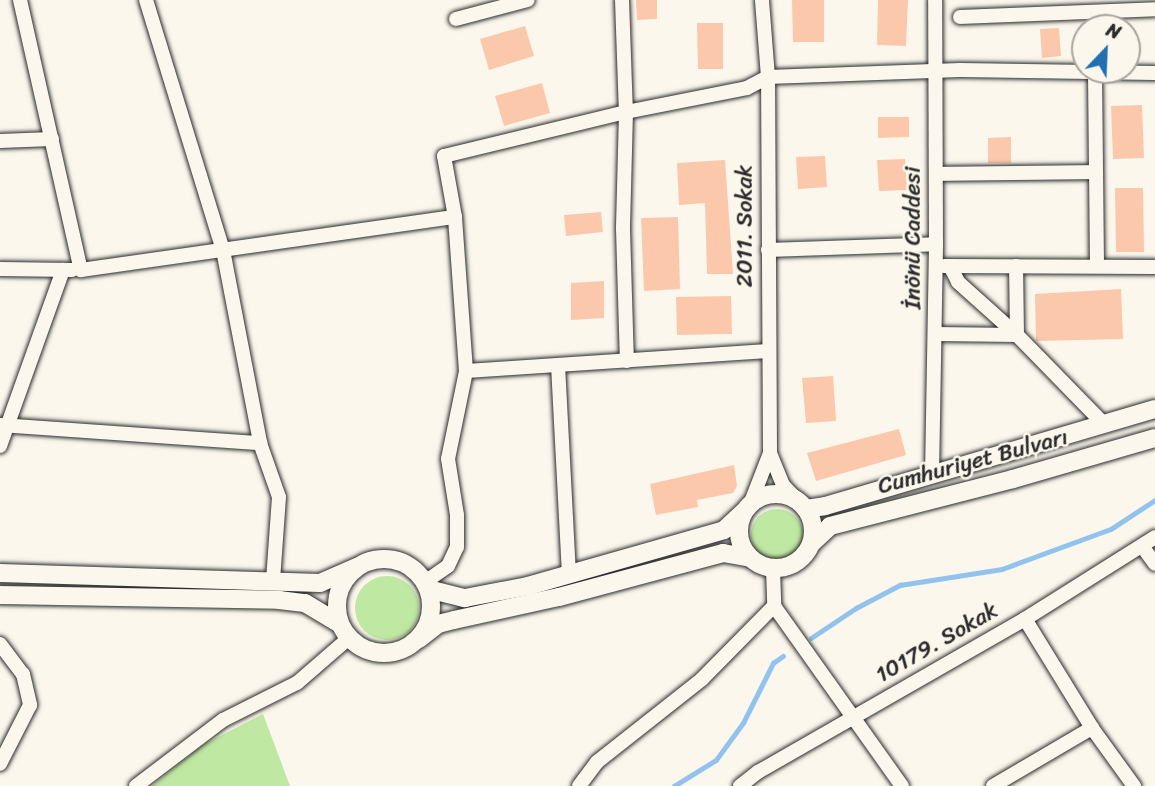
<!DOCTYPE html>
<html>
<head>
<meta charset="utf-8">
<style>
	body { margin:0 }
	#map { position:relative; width:1155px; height:786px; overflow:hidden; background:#fbf7ec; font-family:Sriracha,sans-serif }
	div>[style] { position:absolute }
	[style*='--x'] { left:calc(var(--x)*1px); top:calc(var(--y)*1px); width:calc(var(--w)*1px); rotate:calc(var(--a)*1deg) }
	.green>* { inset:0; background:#bfe8a3 }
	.round { border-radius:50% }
	.stream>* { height:4.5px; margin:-2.25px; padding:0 2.25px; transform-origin:2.25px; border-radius:2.25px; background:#91c3ee }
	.building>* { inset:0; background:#fbc8ac }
	.roads { filter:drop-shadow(0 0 2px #2b2b2b) drop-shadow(0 0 2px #2b2b2b) }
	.minor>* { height:14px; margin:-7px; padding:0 7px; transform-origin:7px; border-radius:7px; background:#fbf7ec }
	.major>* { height:18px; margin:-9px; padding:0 9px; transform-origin:9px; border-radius:9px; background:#fbf7ec }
	.major>.ring { margin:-9px; padding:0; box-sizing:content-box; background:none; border:18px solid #fbf7ec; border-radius:50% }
	span { translate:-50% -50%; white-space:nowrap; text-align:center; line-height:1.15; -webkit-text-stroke:5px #fbf7ec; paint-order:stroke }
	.street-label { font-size:23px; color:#2b2b2b }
	.north { position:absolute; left:1071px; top:14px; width:70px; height:70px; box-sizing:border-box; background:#fbf7ec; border:2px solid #a8a59f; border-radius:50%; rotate:23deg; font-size:19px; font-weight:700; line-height:28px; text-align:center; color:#2b2b2b }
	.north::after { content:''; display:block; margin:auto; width:24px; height:32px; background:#1f6fb2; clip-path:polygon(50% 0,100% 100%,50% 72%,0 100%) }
</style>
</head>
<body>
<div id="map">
	<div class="green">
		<div class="round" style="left:751px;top:509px;width:52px;height:52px"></div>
		<div class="round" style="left:355px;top:576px;width:64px;height:64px"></div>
		<div style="clip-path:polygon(263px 714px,290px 786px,152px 786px,201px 746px)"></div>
	</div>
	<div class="stream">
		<div style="--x:811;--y:638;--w:54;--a:-33.7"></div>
		<div style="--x:856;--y:608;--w:50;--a:-27.6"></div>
		<div style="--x:900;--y:585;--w:103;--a:-8.9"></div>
		<div style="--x:1002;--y:569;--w:116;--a:-20.2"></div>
		<div style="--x:1111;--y:529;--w:53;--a:-33.4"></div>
		<div style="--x:674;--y:786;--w:49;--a:-31.8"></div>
		<div style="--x:716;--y:760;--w:46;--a:-53.9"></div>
		<div style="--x:743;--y:723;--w:67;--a:-63.4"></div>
		<div style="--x:773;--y:663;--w:12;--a:-35"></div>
	</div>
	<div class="building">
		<div style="clip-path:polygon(636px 0,657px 0,657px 19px,637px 20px)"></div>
		<div style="clip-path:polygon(792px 0,824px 0,824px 42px,793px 42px)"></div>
		<div style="clip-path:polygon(878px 0,908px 0,906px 46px,877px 45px)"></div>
		<div style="clip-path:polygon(697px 23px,723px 23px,723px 69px,698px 69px)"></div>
		<div style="clip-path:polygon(525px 26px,534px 56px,489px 70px,480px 39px)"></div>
		<div style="clip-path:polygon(1059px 28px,1061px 56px,1042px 58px,1040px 29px)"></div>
		<div style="clip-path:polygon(542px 83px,550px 113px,504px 126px,495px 96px)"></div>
		<div style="clip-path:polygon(1142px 105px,1144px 158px,1113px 159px,1111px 106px)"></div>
		<div style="clip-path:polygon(878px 117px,909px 117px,909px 137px,878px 138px)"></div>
		<div style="clip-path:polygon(1011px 137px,1011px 163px,988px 163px,988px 138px)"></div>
		<div style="clip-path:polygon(825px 156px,827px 187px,798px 189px,796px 157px)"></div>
		<div style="clip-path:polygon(905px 159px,907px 190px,879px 191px,877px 160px)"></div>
		<div style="clip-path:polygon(725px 160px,733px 274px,707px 274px,705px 203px,679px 205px,677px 163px)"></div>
		<div style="clip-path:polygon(1115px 188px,1143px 188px,1144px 252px,1116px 252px)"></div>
		<div style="clip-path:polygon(601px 212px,603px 232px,566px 236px,564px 215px)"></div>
		<div style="clip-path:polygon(678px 217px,680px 289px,644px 291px,641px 218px)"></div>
		<div style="clip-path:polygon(604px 281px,604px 318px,571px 320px,571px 283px)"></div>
		<div style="clip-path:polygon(1121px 289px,1123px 339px,1036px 341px,1035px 294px)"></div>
		<div style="clip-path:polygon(731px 296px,732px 334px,677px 335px,676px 297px)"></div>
		<div style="clip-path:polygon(833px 376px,836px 421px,806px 423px,802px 378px)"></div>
		<div style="clip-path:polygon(899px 429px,906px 455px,816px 481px,807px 453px)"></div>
		<div style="clip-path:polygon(734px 465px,737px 486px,733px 493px,697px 500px,698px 507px,656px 515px,650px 484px)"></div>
	</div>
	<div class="roads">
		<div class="minor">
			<div style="--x:20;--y:0;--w:277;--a:77.3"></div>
			<div style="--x:81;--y:270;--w:378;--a:-8.1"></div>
			<div style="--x:146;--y:0;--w:262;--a:72.9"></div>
			<div style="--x:223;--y:250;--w:197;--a:79.1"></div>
			<div style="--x:260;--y:443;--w:57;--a:70.6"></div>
			<div style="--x:279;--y:497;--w:84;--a:94.1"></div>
			<div style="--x:622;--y:0;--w:112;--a:88"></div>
			<div style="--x:626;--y:112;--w:117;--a:91.5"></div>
			<div style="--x:623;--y:229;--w:132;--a:88.3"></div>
			<div style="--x:960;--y:17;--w:195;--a:-2.3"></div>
			<div style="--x:456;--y:19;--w:74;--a:-14.8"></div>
			<div style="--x:1095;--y:73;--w:193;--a:89.4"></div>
			<div style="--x:0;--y:141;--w:52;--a:-2.2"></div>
			<div style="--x:936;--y:174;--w:158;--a:-0.7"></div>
			<div style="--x:768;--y:250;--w:168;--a:-2"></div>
			<div style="--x:944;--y:266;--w:211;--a:0.3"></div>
			<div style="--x:950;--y:266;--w:18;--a:63"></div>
			<div style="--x:958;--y:282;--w:79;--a:41.9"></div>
			<div style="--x:1017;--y:335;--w:124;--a:45.7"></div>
			<div style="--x:0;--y:269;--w:72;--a:0.8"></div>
			<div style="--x:935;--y:334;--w:82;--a:0.7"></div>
			<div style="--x:1017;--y:335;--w:69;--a:-90.8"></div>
			<div style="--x:558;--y:365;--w:209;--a:87"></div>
			<div style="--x:466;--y:371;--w:303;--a:-3.8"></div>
			<div style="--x:0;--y:425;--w:261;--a:4"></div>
			<div style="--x:0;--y:446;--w:187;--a:-70.3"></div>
			<div style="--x:770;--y:453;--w:35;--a:68"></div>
			<div style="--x:783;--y:485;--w:22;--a:47"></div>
			<div style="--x:932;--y:475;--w:231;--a:-89"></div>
			<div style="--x:936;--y:244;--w:244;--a:-90.2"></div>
			<div style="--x:751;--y:502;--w:53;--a:-68.8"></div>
			<div style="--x:770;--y:453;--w:376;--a:-90.3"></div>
			<div style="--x:768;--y:77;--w:77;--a:-94.5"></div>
			<div style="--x:1142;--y:546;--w:22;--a:54"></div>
			<div style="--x:773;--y:569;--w:37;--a:88"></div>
			<div style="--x:774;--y:606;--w:221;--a:54.6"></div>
			<div style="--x:425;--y:582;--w:28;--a:-35"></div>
			<div style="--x:448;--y:566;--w:21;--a:-65"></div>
			<div style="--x:457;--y:547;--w:32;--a:-90"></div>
			<div style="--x:457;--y:515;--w:57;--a:-99.1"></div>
			<div style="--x:448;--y:459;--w:90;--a:-78.4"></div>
			<div style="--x:466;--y:371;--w:154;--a:-94.1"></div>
			<div style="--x:455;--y:217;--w:62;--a:-100.2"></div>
			<div style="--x:444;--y:156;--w:187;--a:-13.6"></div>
			<div style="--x:626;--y:112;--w:123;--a:-11.2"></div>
			<div style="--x:747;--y:88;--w:24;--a:-28"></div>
			<div style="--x:768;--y:77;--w:192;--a:-2.1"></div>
			<div style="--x:960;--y:70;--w:195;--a:0.9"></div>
			<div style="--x:1025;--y:619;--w:128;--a:58.4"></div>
			<div style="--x:1092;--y:728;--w:72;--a:54.1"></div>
			<div style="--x:0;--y:644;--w:38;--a:53"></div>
			<div style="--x:23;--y:674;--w:32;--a:77"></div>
			<div style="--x:30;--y:705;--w:66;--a:117"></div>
			<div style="--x:136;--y:786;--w:109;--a:-37.2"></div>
			<div style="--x:223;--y:720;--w:83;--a:-26.6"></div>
			<div style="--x:297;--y:683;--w:69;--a:-40.9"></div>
			<div style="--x:579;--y:786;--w:30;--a:-53"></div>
			<div style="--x:597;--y:762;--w:134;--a:-38.3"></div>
			<div style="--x:702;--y:679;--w:103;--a:-45.4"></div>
			<div style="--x:740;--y:786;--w:23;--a:-38"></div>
			<div style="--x:758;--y:772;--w:308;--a:-29.8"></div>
			<div style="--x:1025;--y:619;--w:154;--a:-32.2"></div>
			<div style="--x:993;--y:786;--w:115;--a:-30.4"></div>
		</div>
		<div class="major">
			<div class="ring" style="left:739px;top:494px;width:56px;height:56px"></div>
			<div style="--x:806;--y:509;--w:19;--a:-9"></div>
			<div style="--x:825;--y:506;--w:344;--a:-16.4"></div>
			<div style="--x:811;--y:544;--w:26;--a:-43"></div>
			<div style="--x:830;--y:526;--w:189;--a:-14.4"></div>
			<div style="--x:1013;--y:479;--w:148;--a:-16.1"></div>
			<div class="ring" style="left:337px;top:559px;width:76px;height:76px"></div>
			<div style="--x:0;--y:573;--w:320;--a:1.8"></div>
			<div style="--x:320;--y:583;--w:40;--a:-23.4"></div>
			<div style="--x:428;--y:589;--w:38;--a:14"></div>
			<div style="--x:465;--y:598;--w:64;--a:-10.8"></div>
			<div style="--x:528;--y:586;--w:204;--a:-15.9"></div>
			<div style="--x:724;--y:530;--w:26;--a:-43"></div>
			<div style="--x:0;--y:595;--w:279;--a:1"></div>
			<div style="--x:279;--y:600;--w:26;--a:7"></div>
			<div style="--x:305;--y:603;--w:41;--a:31"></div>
			<div style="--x:419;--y:639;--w:24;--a:-38"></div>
			<div style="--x:438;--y:624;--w:16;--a:-14"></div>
			<div style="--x:454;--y:620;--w:107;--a:-12.4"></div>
			<div style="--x:559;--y:597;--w:170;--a:-15"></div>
			<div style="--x:723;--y:553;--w:27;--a:10"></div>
		</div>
	</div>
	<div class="street-label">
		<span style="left:745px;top:226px;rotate:-90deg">2011. Sokak</span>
		<span style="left:913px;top:238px;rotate:-90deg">İnönü Caddesi</span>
		<span style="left:973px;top:462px;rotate:-15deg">Cumhuriyet Bulvarı</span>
		<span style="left:937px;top:643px;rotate:-30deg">10179. Sokak</span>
	</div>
	<div class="north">N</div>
</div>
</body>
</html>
